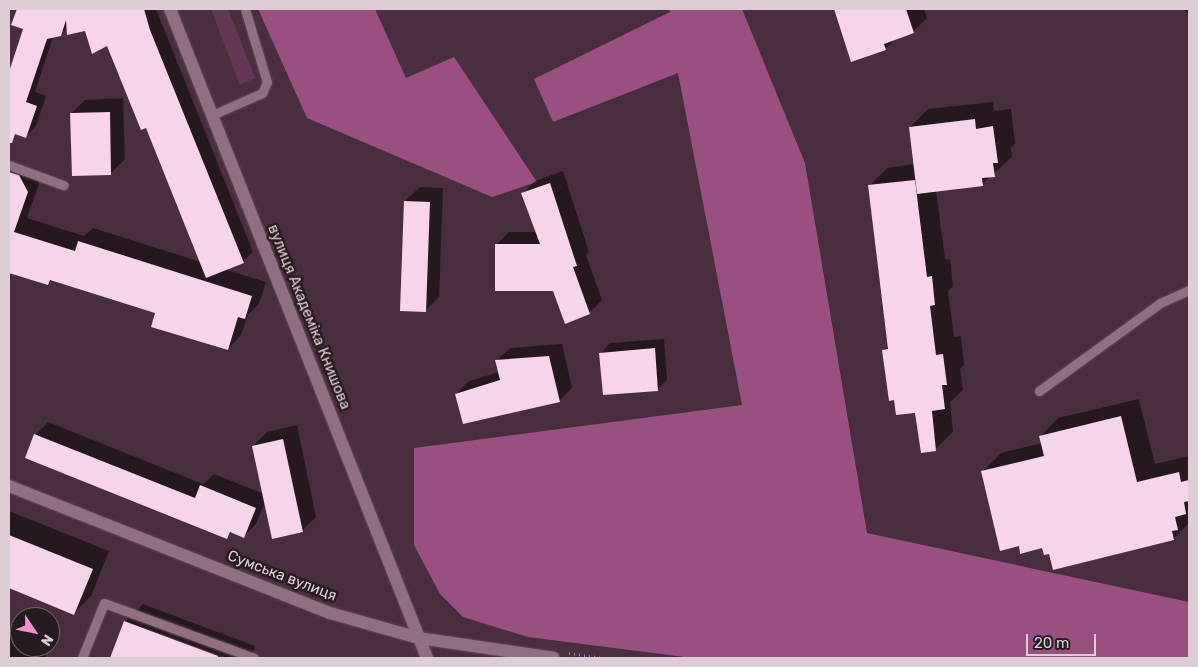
<!DOCTYPE html>
<html>
<head>
<meta charset="utf-8">
<style>
	body { margin:0 }
	#map { position:relative; width:1198px; height:667px; overflow:hidden; background:#482e3e; font-family:Rubik,sans-serif }
	div>[style] { position:absolute }
	[style*='--x'] { left:calc(var(--x)*1px); top:calc(var(--y)*1px); width:calc(var(--w)*1px); rotate:calc(var(--a)*1deg) }
	.green>* { inset:0; background:#643755 }
	.forest>* { inset:0; background:#9a4f81 }
	.shadow>* { inset:0; background:#0007 }
	.building>* { inset:0; background:#f6d4e9 }
	.path>* { height:3px; margin-top:-1.5px; transform-origin:0; background:repeating-linear-gradient(90deg,#9a8592 0 1px,transparent 0 5px) }
	.roads { filter:drop-shadow(0 0 1px #624c5a) drop-shadow(0 0 1px #624c5a) }
	.lane>* { height:9px; margin:-4.5px; padding:0 4.5px; transform-origin:4.5px; border-radius:4.5px; background:#8e7082 }
	.street>* { height:12px; margin:-6px; padding:0 6px; transform-origin:6px; border-radius:6px; background:#8e7082 }
	.secondary>* { height:12px; margin:-6px; padding:0 6px; transform-origin:6px; border-radius:6px; background:#8e7082 }
	span { translate:-50% -50%; white-space:nowrap; text-align:center; line-height:1.15; -webkit-text-stroke:5px #271b22; paint-order:stroke }
	.street-label { font-size:15px; color:#decdd7 }
	.frame { position:absolute; inset:0; border:10px solid #decdd7; pointer-events:none }
	.north { position:absolute; left:10px; top:607px; width:50px; height:50px; box-sizing:border-box; background:#271b22; border:1px solid #70626a; border-radius:50%; rotate:124deg; font-size:14px; font-weight:700; line-height:20px; text-align:center; color:#decdd7 }
	.north::after { content:''; display:block; margin:auto; width:18px; height:22px; background:#f591d2; clip-path:polygon(50% 0,100% 100%,50% 72%,0 100%) }
	.scale { position:absolute; left:1026px; top:634px; width:70px; height:22px; box-sizing:border-box; border:2px solid #decdd7; border-top:0; padding-left:6px; font-size:15px; line-height:18px; white-space:nowrap; color:#decdd7; -webkit-text-stroke:4px #271b22; paint-order:stroke }
</style>
</head>
<body>
<div id="map">
	<div class="green">
		<div style="clip-path:polygon(211px 9px,228px 9px,255px 78px,240px 85px)"></div>
	</div>
	<div class="forest">
		<div style="clip-path:polygon(258px 9px,375px 9px,406px 78px,454px 57px,537px 182px,492px 197px,307px 118px)"></div>
		<div style="clip-path:polygon(669px 9px,742px 9px,805px 163px,867px 533px,1189px 602px,1189px 658px,692px 658px,528px 637px,463px 617px,440px 594px,414px 545px,414px 448px,742px 405px,678px 73px,553px 122px,534px 79px,670px 12px)"></div>
	</div>
	<div class="shadow">
		<div style="clip-path:polygon(18px 9px,156px 9px,253px 252px,243px 261px,224px 269px,266px 282px,259px 304px,248px 315px,241px 335px,228px 349px,157px 312px,53px 279px,48px 284px,9px 271px,9px 164px,41px 178px,27px 218px,84px 236px,93px 228px,201px 262px,146px 127px,108px 45px,86px 30px,68px 28px,53px 37px,35px 92px,46px 96px,36px 126px,26px 136px,9px 131px,9px 76px,24px 28px,13px 24px)"></div>
		<div style="clip-path:polygon(835px 9px,924px 9px,927px 18px,913px 32px,896px 38px,885px 49px,852px 60px)"></div>
		<div style="clip-path:polygon(1184px 9px,1189px 9px,1189px 15px)"></div>
		<div style="clip-path:polygon(123px 98px,125px 159px,111px 173px,71px 114px,85px 100px)"></div>
		<div style="clip-path:polygon(993px 102px,994px 111px,1011px 109px,1015px 143px,1011px 148px,1012px 157px,982px 184px,936px 190px,945px 259px,950px 259px,953px 286px,948px 291px,954px 337px,961px 336px,964px 365px,960px 369px,963px 390px,950px 402px,953px 432px,935px 450px,884px 350px,889px 345px,869px 186px,887px 168px,915px 164px,910px 127px,928px 109px)"></div>
		<div style="clip-path:polygon(563px 171px,589px 252px,586px 255px,602px 300px,589px 313px,496px 245px,509px 232px,536px 232px,522px 194px,535px 181px)"></div>
		<div style="clip-path:polygon(420px 187px,443px 188px,439px 297px,425px 311px,405px 201px)"></div>
		<div style="clip-path:polygon(664px 339px,667px 380px,657px 390px,601px 353px,610px 343px)"></div>
		<div style="clip-path:polygon(562px 344px,572px 388px,559px 401px,456px 394px,469px 381px,499px 372px,496px 361px,510px 348px)"></div>
		<div style="clip-path:polygon(1139px 399px,1155px 464px,1189px 456px,1189px 523px,1173px 539px,1050px 553px,1043px 547px,1020px 545px,983px 471px,1001px 453px,1042px 443px,1040px 437px,1058px 418px)"></div>
		<div style="clip-path:polygon(48px 422px,203px 484px,214px 474px,264px 494px,253px 446px,267px 432px,297px 425px,316px 517px,302px 531px,265px 502px,256px 524px,244px 536px,233px 532px,227px 537px,35px 435px)"></div>
		<div style="clip-path:polygon(9px 511px,109px 551px,91px 596px,74px 613px,9px 587px)"></div>
		<div style="clip-path:polygon(143px 604px,255px 646px,251px 658px,227px 658px,133px 623px,220px 658px,111px 658px,125px 622px)"></div>
		<div style="clip-path:polygon(19px 631px,20px 647px,49px 647px,45px 658px,9px 658px,9px 641px)"></div>
	</div>
	<div class="building">
		<div style="clip-path:polygon(17px 9px,144px 9px,150px 30px,244px 263px,206px 278px,146px 128px,141px 130px,107px 46px,92px 54px,85px 31px,67px 35px,66px 20px,61px 36px,47px 39px,26px 102px,37px 106px,26px 138px,15px 134px,12px 143px,9px 143px,9px 72px,23px 29px,11px 25px)"></div>
		<div style="clip-path:polygon(834px 9px,906px 9px,914px 33px,884px 44px,886px 50px,851px 62px)"></div>
		<div style="clip-path:polygon(110px 112px,111px 175px,72px 176px,70px 113px)"></div>
		<div style="clip-path:polygon(975px 119px,976px 129px,993px 126px,998px 163px,993px 163px,995px 177px,982px 178px,983px 186px,917px 194px,909px 127px)"></div>
		<div style="clip-path:polygon(9px 172px,19px 175px,28px 192px,14px 232px,75px 251px,78px 241px,252px 296px,245px 319px,238px 317px,228px 350px,151px 327px,155px 313px,50px 280px,48px 285px,9px 273px)"></div>
		<div style="clip-path:polygon(915px 180px,927px 277px,932px 276px,935px 305px,930px 306px,936px 355px,943px 354px,947px 385px,942px 385px,945px 409px,932px 411px,936px 451px,921px 453px,915px 413px,896px 415px,894px 400px,889px 401px,882px 350px,888px 349px,868px 185px)"></div>
		<div style="clip-path:polygon(550px 183px,577px 266px,573px 267px,590px 314px,565px 324px,553px 291px,495px 291px,495px 244px,540px 244px,521px 193px)"></div>
		<div style="clip-path:polygon(404px 201px,430px 202px,426px 312px,400px 311px)"></div>
		<div style="clip-path:polygon(655px 348px,658px 391px,603px 395px,599px 353px)"></div>
		<div style="clip-path:polygon(549px 356px,560px 402px,463px 424px,455px 394px,500px 380px,495px 360px)"></div>
		<div style="clip-path:polygon(1121px 416px,1137px 482px,1179px 472px,1181px 482px,1189px 480px,1189px 501px,1184px 502px,1186px 514px,1175px 517px,1178px 530px,1172px 531px,1174px 540px,1053px 570px,1049px 554px,1044px 555px,1042px 548px,1020px 554px,1019px 546px,1000px 551px,981px 471px,1044px 456px,1039px 436px)"></div>
		<div style="clip-path:polygon(34px 434px,195px 498px,200px 485px,256px 508px,244px 538px,230px 532px,227px 539px,25px 458px)"></div>
		<div style="clip-path:polygon(283px 439px,303px 532px,272px 539px,252px 446px)"></div>
		<div style="clip-path:polygon(9px 535px,93px 569px,74px 615px,9px 588px)"></div>
		<div style="clip-path:polygon(124px 621px,218px 656px,218px 658px,110px 658px)"></div>
	</div>
	<div class="path">
		<div style="--x:569;--y:653;--w:35;--a:8"></div>
	</div>
	<div class="roads">
		<div class="lane">
			<div style="--x:212;--y:115;--w:55;--a:-23.7"></div>
			<div style="--x:262;--y:93;--w:12;--a:-66"></div>
			<div style="--x:267;--y:82;--w:76;--a:-106.8"></div>
			<div style="--x:9;--y:165;--w:58;--a:20.3"></div>
			<div style="--x:1039;--y:391;--w:150;--a:-36"></div>
			<div style="--x:1160;--y:303;--w:32;--a:-24"></div>
			<div style="--x:82;--y:658;--w:59;--a:-68.2"></div>
			<div style="--x:104;--y:603;--w:160;--a:20.1"></div>
		</div>
		<div class="street">
			<div style="--x:9;--y:486;--w:345;--a:21.6"></div>
			<div style="--x:330;--y:613;--w:92;--a:15.7"></div>
			<div style="--x:419;--y:638;--w:22;--a:68"></div>
		</div>
		<div class="secondary">
			<div style="--x:170;--y:9;--w:676;--a:68.4"></div>
			<div style="--x:419;--y:638;--w:136;--a:8.4"></div>
		</div>
	</div>
	<div class="street-label">
		<span style="left:309px;top:317px;rotate:68deg">вулиця Академіка Книшова</span>
		<span style="left:282px;top:576px;rotate:21deg">Сумська вулиця</span>
	</div>
	<div class="frame"></div>
	<div class="north">N</div>
	<div class="scale">20 m</div>
</div>
</body>
</html>
